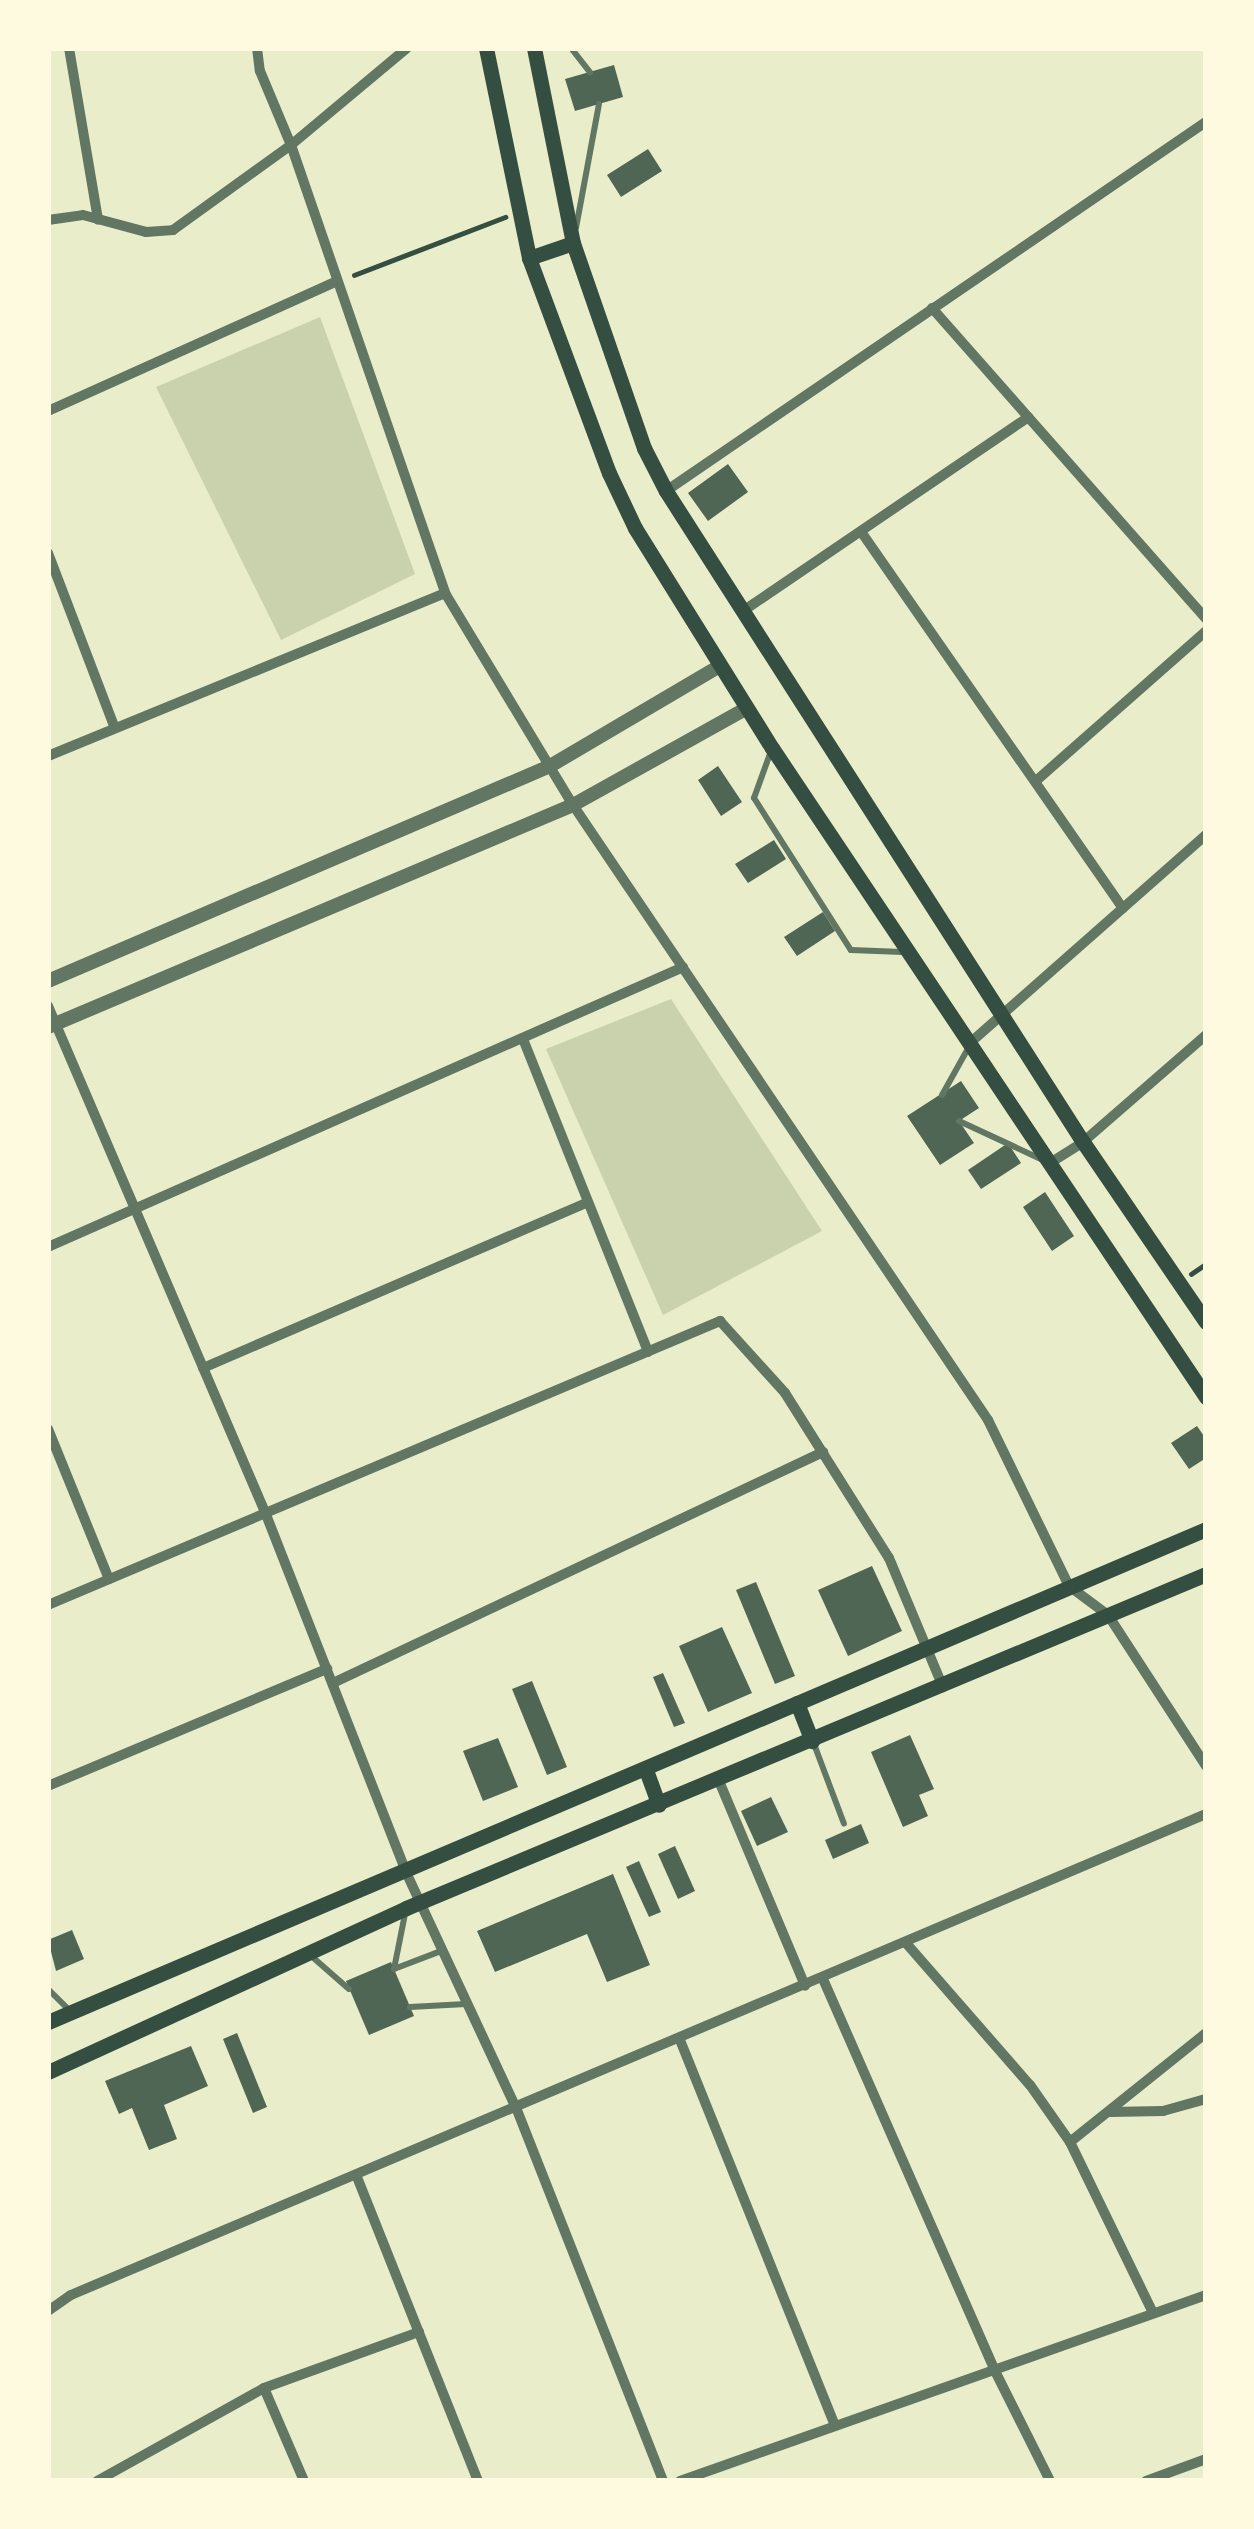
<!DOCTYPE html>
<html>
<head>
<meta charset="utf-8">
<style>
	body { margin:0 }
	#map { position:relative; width:1254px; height:2529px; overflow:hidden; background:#e9edc9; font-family:Cabin,sans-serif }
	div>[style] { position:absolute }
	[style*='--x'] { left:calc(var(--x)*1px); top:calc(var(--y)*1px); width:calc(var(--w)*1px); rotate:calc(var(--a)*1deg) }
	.green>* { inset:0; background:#cad2ad }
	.building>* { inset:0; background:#4f6655 }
	.path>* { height:4.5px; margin:-2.25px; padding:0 2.25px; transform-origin:2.25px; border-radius:2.25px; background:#344e41 }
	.service>* { height:6px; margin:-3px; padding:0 3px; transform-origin:3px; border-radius:3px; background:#617663 }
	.minor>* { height:10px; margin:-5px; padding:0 5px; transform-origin:5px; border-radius:5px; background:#617663 }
	.tertiary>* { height:14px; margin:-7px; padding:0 7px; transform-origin:7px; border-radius:7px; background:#617663 }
	.secondary>* { height:15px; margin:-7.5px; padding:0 7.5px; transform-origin:7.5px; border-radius:7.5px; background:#344e41 }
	span { translate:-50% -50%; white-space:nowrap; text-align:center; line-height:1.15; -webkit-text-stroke:10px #fefae0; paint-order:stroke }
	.frame { position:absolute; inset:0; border:51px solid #fefae0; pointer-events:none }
</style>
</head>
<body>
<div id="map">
	<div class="green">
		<div style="clip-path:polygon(320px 317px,415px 574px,281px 640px,156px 387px)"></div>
		<div style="clip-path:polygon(671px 999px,822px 1231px,663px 1315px,546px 1049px)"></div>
	</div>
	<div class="building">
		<div style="clip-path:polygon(614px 65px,623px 97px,575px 111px,565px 79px)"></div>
		<div style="clip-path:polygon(648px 149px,662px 171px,621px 197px,607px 175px)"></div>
		<div style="clip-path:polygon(728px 464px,748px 492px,708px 521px,688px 493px)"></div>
		<div style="clip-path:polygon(718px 766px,742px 802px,721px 816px,698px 780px)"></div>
		<div style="clip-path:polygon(774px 840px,786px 859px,748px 883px,735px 864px)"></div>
		<div style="clip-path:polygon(823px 912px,835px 931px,797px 956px,784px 937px)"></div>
		<div style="clip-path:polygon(961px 1081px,979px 1108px,959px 1121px,974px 1143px,940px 1165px,907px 1116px)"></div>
		<div style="clip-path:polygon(1008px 1143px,1021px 1163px,981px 1189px,968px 1170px)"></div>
		<div style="clip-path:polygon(1045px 1192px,1074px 1236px,1052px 1251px,1023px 1207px)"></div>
		<div style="clip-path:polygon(1197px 1426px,1206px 1439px,1206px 1458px,1189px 1469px,1171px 1443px)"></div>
		<div style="clip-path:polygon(872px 1566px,902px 1631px,848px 1656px,818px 1590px)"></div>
		<div style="clip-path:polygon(756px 1582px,795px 1676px,775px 1684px,736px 1590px)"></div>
		<div style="clip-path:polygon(722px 1627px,752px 1693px,708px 1712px,679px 1646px)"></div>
		<div style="clip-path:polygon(663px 1673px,685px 1723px,674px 1727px,653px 1677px)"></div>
		<div style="clip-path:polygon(532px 1681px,567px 1767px,547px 1775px,512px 1689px)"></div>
		<div style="clip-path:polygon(910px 1735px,934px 1789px,919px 1795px,928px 1816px,903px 1827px,871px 1752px)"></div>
		<div style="clip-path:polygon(498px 1738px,518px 1787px,483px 1801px,463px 1751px)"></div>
		<div style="clip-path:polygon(771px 1797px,788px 1832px,757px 1846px,741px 1811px)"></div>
		<div style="clip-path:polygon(861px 1824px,869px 1843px,833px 1859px,825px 1840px)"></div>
		<div style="clip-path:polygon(675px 1846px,695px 1891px,678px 1899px,658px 1854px)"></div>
		<div style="clip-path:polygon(639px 1861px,661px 1912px,649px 1917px,626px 1867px)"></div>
		<div style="clip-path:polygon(613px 1874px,650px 1965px,607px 1982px,587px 1934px,495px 1972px,477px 1931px)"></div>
		<div style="clip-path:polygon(72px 1930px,84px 1959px,56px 1971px,48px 1940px)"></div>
		<div style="clip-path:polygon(391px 1962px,414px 2016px,369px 2035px,346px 1981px)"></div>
		<div style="clip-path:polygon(237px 2033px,267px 2107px,253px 2113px,223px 2039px)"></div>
		<div style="clip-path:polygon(191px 2046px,208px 2086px,164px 2105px,177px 2139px,149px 2150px,132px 2108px,119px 2114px,105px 2081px)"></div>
	</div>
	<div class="path">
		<div style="--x:354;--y:275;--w:162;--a:-21"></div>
		<div style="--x:1191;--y:1274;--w:18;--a:-34"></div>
	</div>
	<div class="service">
		<div style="--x:571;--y:48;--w:31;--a:52"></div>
		<div style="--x:576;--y:228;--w:126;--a:-79.5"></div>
		<div style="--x:771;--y:751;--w:50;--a:109.9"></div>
		<div style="--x:754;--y:798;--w:180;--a:57.5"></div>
		<div style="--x:851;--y:950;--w:51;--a:2.2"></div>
		<div style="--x:942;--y:1095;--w:57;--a:-60.8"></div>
		<div style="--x:959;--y:1121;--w:93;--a:24.9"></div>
		<div style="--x:814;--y:1744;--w:85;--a:69.4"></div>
		<div style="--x:309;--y:1954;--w:53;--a:41.2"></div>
		<div style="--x:394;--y:1969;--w:56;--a:-78.7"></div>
		<div style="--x:394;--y:1969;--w:50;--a:-21"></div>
		<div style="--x:48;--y:1989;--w:30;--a:45"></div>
		<div style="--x:410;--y:2007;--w:56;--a:-3.1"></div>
	</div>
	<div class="minor">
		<div style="--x:69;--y:48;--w:174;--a:80.4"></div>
		<div style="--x:257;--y:48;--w:23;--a:83"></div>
		<div style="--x:260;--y:71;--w:80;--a:67.3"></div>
		<div style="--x:291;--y:145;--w:474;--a:71"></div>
		<div style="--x:445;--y:593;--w:248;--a:58.9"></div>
		<div style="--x:573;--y:805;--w:742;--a:55.99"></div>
		<div style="--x:988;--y:1420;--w:185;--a:64"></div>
		<div style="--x:1069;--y:1586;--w:49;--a:36.6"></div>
		<div style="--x:1108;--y:1615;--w:180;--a:57"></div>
		<div style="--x:48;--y:220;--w:35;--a:-8"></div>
		<div style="--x:83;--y:215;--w:65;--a:15.1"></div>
		<div style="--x:146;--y:232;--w:27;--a:-4"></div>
		<div style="--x:173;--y:230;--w:145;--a:-35.8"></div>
		<div style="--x:291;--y:145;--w:151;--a:-39.9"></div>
		<div style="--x:932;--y:308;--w:414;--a:48.6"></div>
		<div style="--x:48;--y:411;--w:315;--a:-24.2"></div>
		<div style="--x:666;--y:491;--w:654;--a:-34.35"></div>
		<div style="--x:862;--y:533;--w:457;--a:55.2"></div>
		<div style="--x:48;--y:553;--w:187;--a:69.1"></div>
		<div style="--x:743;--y:611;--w:345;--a:-34.2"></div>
		<div style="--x:48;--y:756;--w:429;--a:-22.3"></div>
		<div style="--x:1037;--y:780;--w:225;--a:-41.4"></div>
		<div style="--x:48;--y:1006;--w:551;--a:66.79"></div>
		<div style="--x:265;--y:1512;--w:384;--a:68.6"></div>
		<div style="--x:405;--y:1870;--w:265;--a:65"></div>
		<div style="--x:517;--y:2110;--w:399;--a:68.5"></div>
		<div style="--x:523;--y:1039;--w:337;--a:68.2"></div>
		<div style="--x:971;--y:1042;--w:313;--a:-41.4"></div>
		<div style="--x:1050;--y:1163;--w:39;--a:-32"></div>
		<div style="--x:1083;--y:1142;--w:163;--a:-41"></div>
		<div style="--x:48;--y:1247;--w:694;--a:-23.79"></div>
		<div style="--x:203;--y:1368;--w:419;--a:-23.3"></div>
		<div style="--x:48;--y:1429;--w:162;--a:67.9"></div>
		<div style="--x:48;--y:1605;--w:730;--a:-22.91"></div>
		<div style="--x:720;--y:1321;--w:97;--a:47.9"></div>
		<div style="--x:785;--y:1393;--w:195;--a:57.8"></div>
		<div style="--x:889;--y:1558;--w:140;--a:67.3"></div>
		<div style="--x:333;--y:1683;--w:542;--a:-25.24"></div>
		<div style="--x:719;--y:1781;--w:222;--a:67.2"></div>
		<div style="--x:48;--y:1786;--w:303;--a:-22.8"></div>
		<div style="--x:906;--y:1943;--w:189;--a:48.9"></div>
		<div style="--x:1030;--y:2085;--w:70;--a:54.9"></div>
		<div style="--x:1070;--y:2142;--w:190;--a:64.1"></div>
		<div style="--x:823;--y:1979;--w:424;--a:66.3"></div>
		<div style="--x:993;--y:2367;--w:127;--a:63.4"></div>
		<div style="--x:680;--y:2040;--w:415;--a:68.1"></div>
		<div style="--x:1110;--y:2112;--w:53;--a:-1.1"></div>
		<div style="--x:1163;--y:2111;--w:45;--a:-15.6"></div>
		<div style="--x:1070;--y:2142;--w:174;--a:-38.7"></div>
		<div style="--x:357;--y:2177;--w:327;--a:68.3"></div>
		<div style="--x:48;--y:2311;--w:28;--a:-35"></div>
		<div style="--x:71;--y:2295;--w:1233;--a:-22.97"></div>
		<div style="--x:264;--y:2388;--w:101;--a:66.7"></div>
		<div style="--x:97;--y:2481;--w:191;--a:-29.1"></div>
		<div style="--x:264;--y:2388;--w:165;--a:-19.9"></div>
		<div style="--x:680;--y:2481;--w:558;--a:-19.47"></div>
		<div style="--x:1146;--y:2481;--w:64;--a:-20.1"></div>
	</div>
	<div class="tertiary">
		<div style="--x:48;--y:981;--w:546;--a:-23.18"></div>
		<div style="--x:550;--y:766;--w:197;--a:-30.5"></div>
		<div style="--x:48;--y:1027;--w:570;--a:-22.92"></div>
		<div style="--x:573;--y:805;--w:199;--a:-29.1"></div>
	</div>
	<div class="secondary">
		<div style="--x:486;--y:48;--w:214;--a:78.4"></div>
		<div style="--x:529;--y:258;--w:229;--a:69.6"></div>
		<div style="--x:609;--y:473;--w:61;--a:64.7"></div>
		<div style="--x:635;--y:528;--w:259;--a:58.1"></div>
		<div style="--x:772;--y:748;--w:781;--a:56.23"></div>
		<div style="--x:534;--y:48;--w:199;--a:78.7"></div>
		<div style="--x:573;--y:243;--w:217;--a:70.9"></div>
		<div style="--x:644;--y:448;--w:48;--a:62.9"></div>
		<div style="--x:666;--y:491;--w:773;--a:57.36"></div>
		<div style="--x:1083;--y:1142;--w:218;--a:55.7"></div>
		<div style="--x:529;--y:258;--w:46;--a:-18.8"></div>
		<div style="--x:797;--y:1703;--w:41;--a:68.5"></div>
		<div style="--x:646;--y:1770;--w:37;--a:70"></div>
		<div style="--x:48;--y:2022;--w:1259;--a:-23.06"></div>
		<div style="--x:48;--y:2072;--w:394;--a:-24.6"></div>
		<div style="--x:406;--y:1908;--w:867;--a:-22.66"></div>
	</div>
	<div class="frame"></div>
</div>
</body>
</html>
